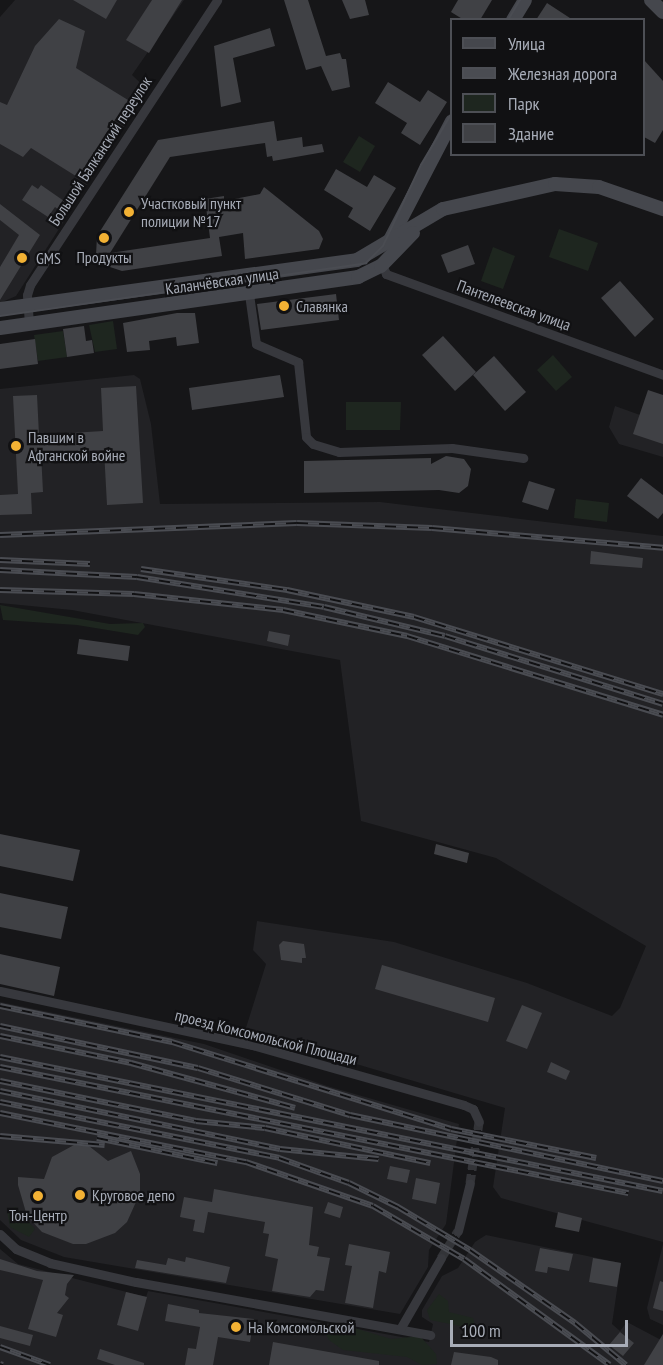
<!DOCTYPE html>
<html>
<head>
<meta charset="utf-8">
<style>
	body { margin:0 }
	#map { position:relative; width:663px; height:1365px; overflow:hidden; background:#161618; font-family:"PT Sans Narrow",sans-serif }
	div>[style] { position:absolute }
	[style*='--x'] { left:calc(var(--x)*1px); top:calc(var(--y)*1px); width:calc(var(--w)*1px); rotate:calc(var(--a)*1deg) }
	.built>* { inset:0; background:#222225 }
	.green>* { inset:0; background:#1e261f }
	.building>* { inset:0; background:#404145 }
	.street-tunnel>* { height:9px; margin-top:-4.5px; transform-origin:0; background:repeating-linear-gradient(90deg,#333438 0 9px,transparent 0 13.5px) }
	.street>* { height:9px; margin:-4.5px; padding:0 4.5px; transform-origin:4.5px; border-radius:4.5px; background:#37383d }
	.secondary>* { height:14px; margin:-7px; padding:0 7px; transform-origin:7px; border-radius:7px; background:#45474d }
	.tram>* { height:1.5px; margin:-0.75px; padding:0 0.75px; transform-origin:0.75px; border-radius:0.75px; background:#4a4c52 }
	.rail>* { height:6px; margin-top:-3px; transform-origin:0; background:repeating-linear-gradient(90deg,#111113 0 11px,#4a4c52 0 22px); box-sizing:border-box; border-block:2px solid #4a4c52 }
	.dots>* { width:16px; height:16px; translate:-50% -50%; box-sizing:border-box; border:3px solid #111113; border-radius:50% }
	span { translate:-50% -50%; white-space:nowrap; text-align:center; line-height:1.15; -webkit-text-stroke:4.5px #111113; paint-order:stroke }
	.street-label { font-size:16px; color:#a8adb8 }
	.poi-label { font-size:16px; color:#a8adb8 }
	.left { translate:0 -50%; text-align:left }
	.legend { position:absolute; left:450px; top:18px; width:195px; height:138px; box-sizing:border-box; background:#111113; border:2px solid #4d4f55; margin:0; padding:8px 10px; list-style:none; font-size:18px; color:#a8adb8 }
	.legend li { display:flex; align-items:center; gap:12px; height:30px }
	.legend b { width:30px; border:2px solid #4d4f55 }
	.scale { position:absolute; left:450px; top:1320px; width:178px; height:27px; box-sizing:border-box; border:3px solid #a8adb8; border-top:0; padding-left:8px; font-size:18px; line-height:21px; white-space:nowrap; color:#a8adb8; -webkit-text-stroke:4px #111113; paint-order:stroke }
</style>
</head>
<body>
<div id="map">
	<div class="built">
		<div style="clip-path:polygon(15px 0,184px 0,132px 75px,148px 90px,16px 296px,0 303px,0 17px)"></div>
		<div style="clip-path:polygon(134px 375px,140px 379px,151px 424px,160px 504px,380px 502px,663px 536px,663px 1242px,501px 1198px,493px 1187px,505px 1108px,245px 1031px,266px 964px,253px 950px,257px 921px,394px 942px,527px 983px,612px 1016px,620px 1008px,646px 946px,496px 858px,361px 821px,340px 660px,72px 610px,0 603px,0 389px)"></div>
		<div style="clip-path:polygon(663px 395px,663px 457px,619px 444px,609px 427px,615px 406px,640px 415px)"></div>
		<div style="clip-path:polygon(0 1002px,204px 1044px,327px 1086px,459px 1124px,446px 1224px,429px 1250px,428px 1267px,400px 1314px,64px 1257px,21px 1240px,0 1220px)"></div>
		<div style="clip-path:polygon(486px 1235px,621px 1263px,612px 1324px,620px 1331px,627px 1322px,663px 1341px,663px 1365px,0 1365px,0 1249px,18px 1264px,146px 1297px,148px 1291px,429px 1342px,433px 1324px,422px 1317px,422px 1310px,442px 1276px,458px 1268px,475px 1242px)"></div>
		<div style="clip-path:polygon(663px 1244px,663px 1325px,650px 1319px,647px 1308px)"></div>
	</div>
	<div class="green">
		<div style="clip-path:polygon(359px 136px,375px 146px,360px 172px,343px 162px)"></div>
		<div style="clip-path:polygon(559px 229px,598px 243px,588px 271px,549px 257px)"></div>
		<div style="clip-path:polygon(493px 247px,515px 256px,503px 289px,481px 281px)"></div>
		<div style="clip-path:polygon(113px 321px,117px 349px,95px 352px,89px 325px)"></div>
		<div style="clip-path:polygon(63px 331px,67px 357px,38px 361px,34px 335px)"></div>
		<div style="clip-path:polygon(553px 355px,572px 377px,556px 391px,537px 370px)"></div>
		<div style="clip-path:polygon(346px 402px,401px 402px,400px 430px,346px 430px)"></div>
		<div style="clip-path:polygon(576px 499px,609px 503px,607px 522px,574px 518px)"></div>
		<div style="clip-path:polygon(0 605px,110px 624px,143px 623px,145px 627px,138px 635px,77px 625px,3px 620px)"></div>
		<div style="clip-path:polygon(16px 1207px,35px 1229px,29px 1237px,10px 1227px,7px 1210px)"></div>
		<div style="clip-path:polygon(439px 1294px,448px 1301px,449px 1312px,473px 1318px,476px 1329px,430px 1320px,427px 1310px)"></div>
		<div style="clip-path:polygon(341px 1324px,391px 1339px,420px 1336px,436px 1354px,437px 1364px,422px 1365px,407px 1357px,343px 1350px,329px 1340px,322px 1327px)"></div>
	</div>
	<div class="building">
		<div style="clip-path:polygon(73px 0,117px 0,106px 19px)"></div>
		<div style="clip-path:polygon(152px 0,182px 0,149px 53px,126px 40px)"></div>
		<div style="clip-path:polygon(284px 0,308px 0,326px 56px,340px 53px,342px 59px,346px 59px,350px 87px,332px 91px,321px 66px,306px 70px)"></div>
		<div style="clip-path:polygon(342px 0,365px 0,369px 15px,350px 19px)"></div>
		<div style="clip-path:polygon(458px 0,492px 0,480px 20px,464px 20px,451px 12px)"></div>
		<div style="clip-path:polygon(547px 3px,573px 20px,536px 20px)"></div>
		<div style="clip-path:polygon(59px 19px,85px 31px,76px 68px,128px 100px,125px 105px,131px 109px,122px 124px,115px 120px,79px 178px,31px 148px,23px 157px,0 144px,0 102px,7px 105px,35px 46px)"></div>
		<div style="clip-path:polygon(270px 28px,275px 46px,233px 58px,241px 102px,221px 107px,214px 46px)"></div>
		<div style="clip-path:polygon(644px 60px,663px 81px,663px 130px,655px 143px,644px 137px)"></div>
		<div style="clip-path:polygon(388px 82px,420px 102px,428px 90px,447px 102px,420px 145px,401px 133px,407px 123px,375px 103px)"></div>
		<div style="clip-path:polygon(274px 121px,277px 141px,302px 137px,303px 147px,322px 144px,324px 152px,273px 161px,272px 156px,267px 157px,265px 143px,170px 157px,110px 253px,210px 238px,205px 199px,224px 196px,224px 201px,260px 194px,264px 187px,319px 231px,323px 239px,319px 249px,245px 259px,243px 233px,219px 237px,222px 256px,122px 271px,107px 266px,96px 255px,97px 236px,158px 140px)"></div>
		<div style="clip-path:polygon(336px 169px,367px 187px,374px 175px,396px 188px,370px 231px,348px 217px,353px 208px,324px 190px)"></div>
		<div style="clip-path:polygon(32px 185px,38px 189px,41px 185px,64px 201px,59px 210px,55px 207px,48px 217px,22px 200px)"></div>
		<div style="clip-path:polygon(0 204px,40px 235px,0 300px,0 267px,19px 235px,0 220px)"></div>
		<div style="clip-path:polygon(468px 245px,475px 264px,448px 273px,441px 255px)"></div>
		<div style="clip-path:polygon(620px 281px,654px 319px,635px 337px,601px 298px)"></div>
		<div style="clip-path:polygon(336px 294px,339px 320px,261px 330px,257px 304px)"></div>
		<div style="clip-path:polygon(177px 313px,195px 313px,199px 343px,177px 346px,176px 337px,149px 341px,150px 350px,127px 352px,123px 323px)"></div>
		<div style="clip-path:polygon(84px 326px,86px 341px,92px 340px,94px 353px,67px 357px,63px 329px)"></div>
		<div style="clip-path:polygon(443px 336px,476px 372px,455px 391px,422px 355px)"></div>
		<div style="clip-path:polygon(35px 339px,38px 364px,0 369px,0 344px)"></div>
		<div style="clip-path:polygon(494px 356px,526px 392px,505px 411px,473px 375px)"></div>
		<div style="clip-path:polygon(280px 375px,284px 397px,192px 410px,189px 388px)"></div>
		<div style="clip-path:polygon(136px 386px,143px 503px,107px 505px,104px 450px,41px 453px,43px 492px,31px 493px,32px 514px,0 515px,0 495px,18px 494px,13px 396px,37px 395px,39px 435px,103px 431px,101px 388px)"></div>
		<div style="clip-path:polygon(648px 390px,663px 395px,663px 444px,633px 434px)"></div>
		<div style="clip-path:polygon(446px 456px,464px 459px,471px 469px,468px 486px,459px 493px,439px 490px,304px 493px,304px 461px,431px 458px,431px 464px)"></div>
		<div style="clip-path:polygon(641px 478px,663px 495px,663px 513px,658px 519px,627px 496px)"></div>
		<div style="clip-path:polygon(529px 481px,555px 489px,548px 510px,522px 502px)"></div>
		<div style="clip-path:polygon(591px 551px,643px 558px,642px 568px,590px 564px)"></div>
		<div style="clip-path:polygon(269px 631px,290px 635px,288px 646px,267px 641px)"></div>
		<div style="clip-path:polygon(79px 639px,130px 646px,128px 661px,77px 654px)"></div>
		<div style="clip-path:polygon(0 834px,80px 850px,73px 881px,0 866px)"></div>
		<div style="clip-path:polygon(436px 844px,469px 853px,467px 863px,434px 854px)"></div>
		<div style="clip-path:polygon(0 893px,68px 907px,61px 939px,0 927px)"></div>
		<div style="clip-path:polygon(283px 941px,304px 944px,306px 958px,302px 958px,302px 963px,281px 960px,279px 945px)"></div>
		<div style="clip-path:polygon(0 954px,60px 967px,54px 996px,0 984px)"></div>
		<div style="clip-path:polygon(382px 965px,495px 998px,488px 1022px,375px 989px)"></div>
		<div style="clip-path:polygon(522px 1005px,542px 1013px,527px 1049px,506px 1041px)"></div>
		<div style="clip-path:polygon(551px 1062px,570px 1071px,566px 1080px,547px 1072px)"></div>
		<div style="clip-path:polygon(74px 1145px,89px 1146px,108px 1161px,131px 1151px,140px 1174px,140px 1193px,127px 1222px,115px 1233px,86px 1244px,73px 1244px,42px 1232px,27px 1216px,18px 1185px,18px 1177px,44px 1179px,52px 1157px)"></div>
		<div style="clip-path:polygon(390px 1166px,410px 1170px,407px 1183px,387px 1179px)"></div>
		<div style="clip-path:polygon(416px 1178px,440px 1183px,436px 1204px,412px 1199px)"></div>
		<div style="clip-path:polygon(214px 1189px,313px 1207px,309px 1245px,319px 1247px,317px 1256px,330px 1258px,324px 1291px,316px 1290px,310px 1297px,272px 1291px,278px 1259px,265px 1256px,269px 1234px,263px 1233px,265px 1222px,208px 1212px,204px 1233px,193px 1231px,195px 1220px,180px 1217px,184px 1197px,212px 1202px)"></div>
		<div style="clip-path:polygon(328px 1202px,343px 1207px,340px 1218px,324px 1213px)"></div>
		<div style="clip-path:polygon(558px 1212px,582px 1218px,579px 1232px,555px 1227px)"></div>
		<div style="clip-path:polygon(349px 1244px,390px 1252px,386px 1273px,379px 1271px,373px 1308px,345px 1303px,352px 1266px,345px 1265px)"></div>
		<div style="clip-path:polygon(540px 1248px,573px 1254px,569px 1271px,548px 1267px,547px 1273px,535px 1271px)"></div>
		<div style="clip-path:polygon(186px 1257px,230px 1267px,226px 1283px,135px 1268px,137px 1260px,166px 1265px,168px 1258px,185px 1262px)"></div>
		<div style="clip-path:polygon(593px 1258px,621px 1263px,617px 1287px,589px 1282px)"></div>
		<div style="clip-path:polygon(0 1259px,37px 1271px,74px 1275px,67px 1284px,65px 1295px,69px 1298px,57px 1313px,63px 1315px,56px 1337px,28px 1329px,43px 1280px,0 1270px)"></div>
		<div style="clip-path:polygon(660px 1281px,663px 1282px,663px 1311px,653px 1308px)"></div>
		<div style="clip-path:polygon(126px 1292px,147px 1297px,138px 1331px,117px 1325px)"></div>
		<div style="clip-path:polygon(168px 1304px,199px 1310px,199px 1313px,254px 1319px,250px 1342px,218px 1337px,213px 1365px,185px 1365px,188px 1348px,196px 1349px,200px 1327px,165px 1321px)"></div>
		<div style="clip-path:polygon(0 1326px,33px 1335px,30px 1346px,0 1338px)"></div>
		<div style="clip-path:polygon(620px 1332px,634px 1343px,623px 1356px,609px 1345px)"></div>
		<div style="clip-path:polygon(663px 1334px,663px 1365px,644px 1365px)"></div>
		<div style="clip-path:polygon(273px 1342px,379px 1361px,379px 1365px,269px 1365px)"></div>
		<div style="clip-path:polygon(100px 1349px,144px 1363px,144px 1365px,115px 1365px,97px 1359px)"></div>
		<div style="clip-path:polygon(454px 1352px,491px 1357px,498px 1360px,498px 1365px,451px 1365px)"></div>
	</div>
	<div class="street-tunnel">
		<div style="--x:470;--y:1183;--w:62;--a:-81.6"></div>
		<div style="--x:441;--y:1258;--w:32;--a:-58"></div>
	</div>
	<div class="street">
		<div style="--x:381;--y:262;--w:13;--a:67"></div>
		<div style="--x:386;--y:274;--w:295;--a:20"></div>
		<div style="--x:249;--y:294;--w:50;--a:82"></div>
		<div style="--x:256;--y:344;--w:46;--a:23.2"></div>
		<div style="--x:298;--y:362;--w:75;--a:83.9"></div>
		<div style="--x:306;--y:437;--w:10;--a:45"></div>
		<div style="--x:313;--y:444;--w:27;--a:17"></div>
		<div style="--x:339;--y:452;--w:113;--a:-2"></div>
		<div style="--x:452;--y:448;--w:72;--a:8"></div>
		<div style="--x:29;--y:324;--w:29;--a:-94"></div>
		<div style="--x:27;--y:295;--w:10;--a:-73"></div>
		<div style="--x:30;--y:285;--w:341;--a:-56.7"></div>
		<div style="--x:0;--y:991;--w:258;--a:12.1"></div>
		<div style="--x:252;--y:1045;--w:220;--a:15.8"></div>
		<div style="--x:464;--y:1105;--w:10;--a:24"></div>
		<div style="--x:473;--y:1109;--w:14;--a:65"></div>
		<div style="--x:458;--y:1231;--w:49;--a:-76"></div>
		<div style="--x:0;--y:1234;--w:22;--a:43"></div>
		<div style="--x:16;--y:1249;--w:37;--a:22"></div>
		<div style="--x:50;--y:1263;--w:88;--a:12.5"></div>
		<div style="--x:136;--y:1282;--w:299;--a:10.2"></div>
		<div style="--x:400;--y:1329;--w:82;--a:-60"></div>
	</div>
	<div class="secondary">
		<div style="--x:651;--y:0;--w:17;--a:45"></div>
		<div style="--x:513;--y:20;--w:23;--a:-59"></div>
		<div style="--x:389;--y:242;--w:136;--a:-62.5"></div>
		<div style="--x:0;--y:309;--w:360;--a:-7.8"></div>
		<div style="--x:357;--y:260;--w:100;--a:-30.7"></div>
		<div style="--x:443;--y:209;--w:115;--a:-12.6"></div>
		<div style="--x:555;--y:184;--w:44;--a:3.9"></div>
		<div style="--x:599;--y:187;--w:68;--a:19"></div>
		<div style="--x:0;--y:328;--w:362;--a:-8.1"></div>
		<div style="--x:358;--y:277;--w:25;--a:-26"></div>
		<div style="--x:381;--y:266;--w:46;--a:-45.9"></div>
	</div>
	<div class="tram">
		<div style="--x:508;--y:20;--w:23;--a:-59"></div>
		<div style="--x:0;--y:316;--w:370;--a:-8.2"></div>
		<div style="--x:366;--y:263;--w:24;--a:-45"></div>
		<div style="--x:383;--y:246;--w:89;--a:-64.9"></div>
		<div style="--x:421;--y:165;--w:61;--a:-59.2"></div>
	</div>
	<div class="rail">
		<div style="--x:0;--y:535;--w:297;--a:-2.3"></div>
		<div style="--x:297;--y:523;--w:135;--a:2.1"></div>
		<div style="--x:432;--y:528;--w:232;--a:4.9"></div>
		<div style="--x:0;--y:560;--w:90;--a:2.5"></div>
		<div style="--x:141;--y:569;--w:148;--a:8.2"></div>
		<div style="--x:287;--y:590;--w:130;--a:12"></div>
		<div style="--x:414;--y:617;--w:261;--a:17.2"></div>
		<div style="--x:0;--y:570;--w:137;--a:2.9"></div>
		<div style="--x:137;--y:577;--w:189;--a:9.1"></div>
		<div style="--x:324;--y:607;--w:124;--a:13.5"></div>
		<div style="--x:445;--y:636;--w:228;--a:17.3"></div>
		<div style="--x:0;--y:590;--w:134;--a:1.7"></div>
		<div style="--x:134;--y:594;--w:150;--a:6.1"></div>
		<div style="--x:283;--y:610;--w:127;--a:11.8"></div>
		<div style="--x:407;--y:636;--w:268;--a:17.1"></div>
		<div style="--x:0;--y:1006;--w:176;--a:11.8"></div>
		<div style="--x:172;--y:1042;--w:292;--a:17.3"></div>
		<div style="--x:451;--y:1129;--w:148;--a:11.3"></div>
		<div style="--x:0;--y:1026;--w:202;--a:12"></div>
		<div style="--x:198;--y:1068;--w:159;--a:17.2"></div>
		<div style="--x:350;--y:1115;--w:320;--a:11.9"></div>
		<div style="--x:0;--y:1036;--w:134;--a:11.6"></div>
		<div style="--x:131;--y:1063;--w:170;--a:15.3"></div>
		<div style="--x:0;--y:1057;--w:676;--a:11.43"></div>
		<div style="--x:0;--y:1067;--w:641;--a:11.35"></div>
		<div style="--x:0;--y:1081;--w:200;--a:11.5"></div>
		<div style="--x:196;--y:1121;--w:69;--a:5.8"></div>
		<div style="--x:265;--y:1128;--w:169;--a:12"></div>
		<div style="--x:0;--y:1091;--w:286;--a:11.7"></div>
		<div style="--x:280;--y:1149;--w:99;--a:5.8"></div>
		<div style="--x:0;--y:1102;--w:285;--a:11.3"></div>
		<div style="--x:279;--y:1158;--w:74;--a:19.7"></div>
		<div style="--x:349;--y:1183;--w:55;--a:26.1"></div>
		<div style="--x:398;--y:1207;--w:84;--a:30.8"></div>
		<div style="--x:470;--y:1250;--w:128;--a:34.8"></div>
		<div style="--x:575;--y:1323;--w:66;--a:39.5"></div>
		<div style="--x:0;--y:1113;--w:251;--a:11.3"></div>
		<div style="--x:246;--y:1162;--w:134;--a:19.1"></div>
		<div style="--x:373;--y:1206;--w:105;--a:30.2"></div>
		<div style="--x:464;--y:1259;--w:180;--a:36"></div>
		<div style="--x:0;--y:1136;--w:105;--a:4.9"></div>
		<div style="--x:97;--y:1138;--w:123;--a:11.8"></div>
		<div style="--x:0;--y:1347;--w:53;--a:19.8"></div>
		<div style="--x:0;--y:1364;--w:3;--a:18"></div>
	</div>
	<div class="dots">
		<div style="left:129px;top:212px;background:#f2b134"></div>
		<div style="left:104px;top:238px;background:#f2b134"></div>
		<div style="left:22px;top:258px;background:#f2b134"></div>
		<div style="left:284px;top:306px;background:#f2b134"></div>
		<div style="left:16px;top:446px;background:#f2b134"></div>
		<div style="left:80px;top:1195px;background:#f2b134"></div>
		<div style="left:38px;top:1196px;background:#f2b134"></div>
		<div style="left:236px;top:1327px;background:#f2b134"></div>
	</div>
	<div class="street-label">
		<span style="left:100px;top:151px;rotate:-57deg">Большой Балканский переулок</span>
		<span style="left:222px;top:281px;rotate:-8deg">Каланчёвская улица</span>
		<span style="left:514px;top:305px;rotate:20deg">Пантелеевская улица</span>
		<span style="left:266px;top:1037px;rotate:14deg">проезд Комсомольской Площади</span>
	</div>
	<div class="poi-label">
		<span class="left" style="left:141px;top:212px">Участковый пункт<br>полиции №17</span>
		<span style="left:104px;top:257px">Продукты</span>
		<span class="left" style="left:36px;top:258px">GMS</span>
		<span class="left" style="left:296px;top:306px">Славянка</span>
		<span class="left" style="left:28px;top:446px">Павшим в<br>Афганской войне</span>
		<span class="left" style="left:92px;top:1195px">Круговое депо</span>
		<span style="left:38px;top:1215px">Тон-Центр</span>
		<span class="left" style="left:248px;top:1327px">На Комсомольской</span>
	</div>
	<ul class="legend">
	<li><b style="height:8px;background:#45474d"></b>Улица</li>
	<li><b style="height:8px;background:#4a4c52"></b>Железная дорога</li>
	<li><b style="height:16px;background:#1e261f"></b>Парк</li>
	<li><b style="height:16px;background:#404145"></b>Здание</li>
	</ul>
	<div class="scale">100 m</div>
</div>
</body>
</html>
